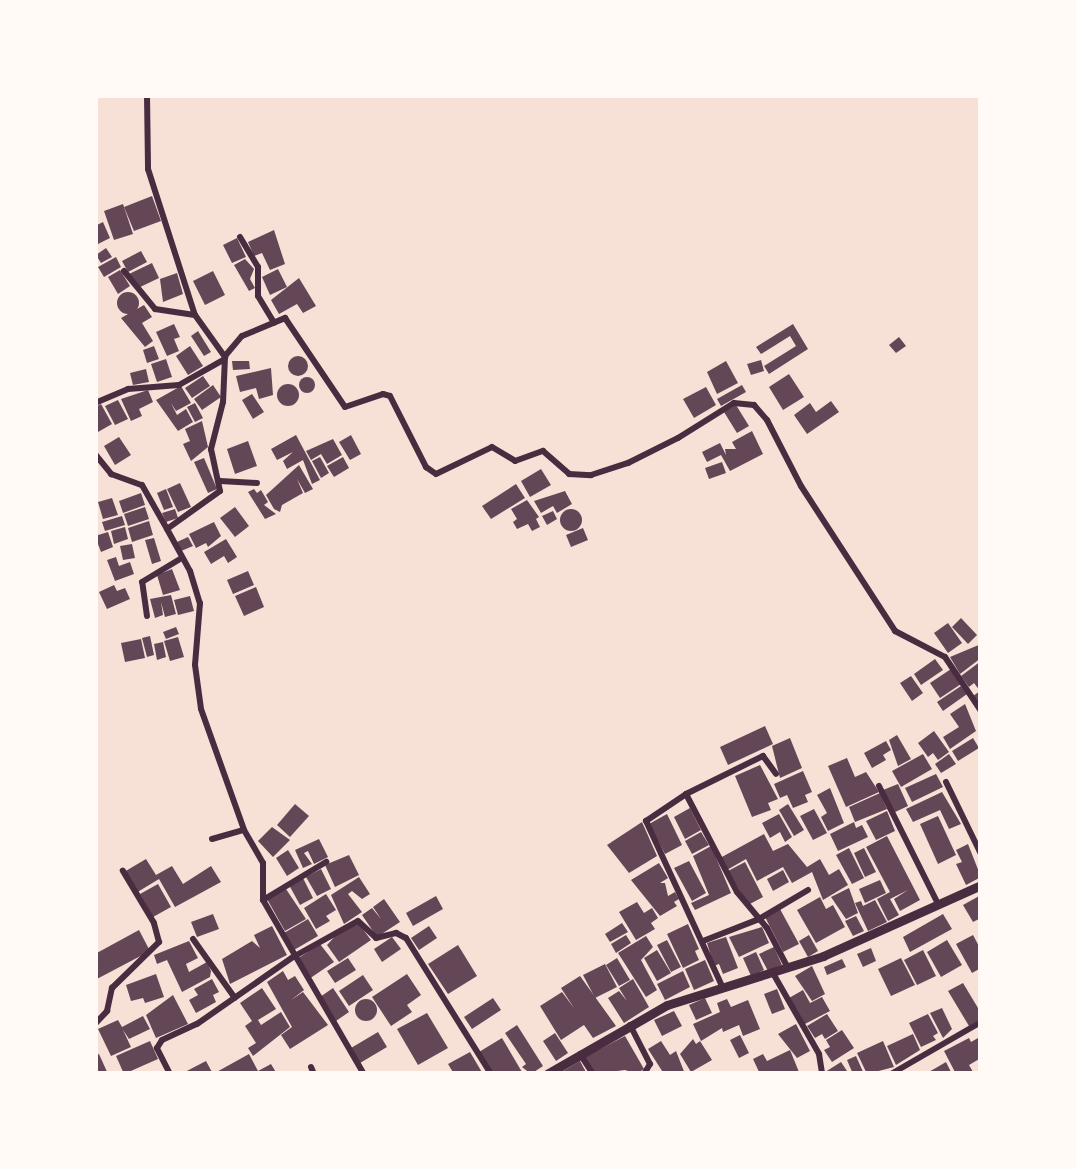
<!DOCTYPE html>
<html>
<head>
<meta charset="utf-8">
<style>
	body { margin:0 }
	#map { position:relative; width:1076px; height:1169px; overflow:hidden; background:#f7e1d7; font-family:"DejaVu Sans",sans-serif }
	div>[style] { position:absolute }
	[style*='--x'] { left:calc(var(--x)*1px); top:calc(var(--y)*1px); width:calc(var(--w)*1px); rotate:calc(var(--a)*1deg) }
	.building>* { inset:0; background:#644757 }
	.round { border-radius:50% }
	.minor>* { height:6px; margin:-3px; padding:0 3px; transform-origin:3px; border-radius:3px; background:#4a2c40 }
	.secondary>* { height:9px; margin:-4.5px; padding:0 4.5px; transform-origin:4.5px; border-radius:4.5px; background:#4a2c40 }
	span { translate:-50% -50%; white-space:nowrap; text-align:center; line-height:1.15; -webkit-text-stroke:10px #fffaf5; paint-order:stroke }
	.frame { position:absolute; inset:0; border:98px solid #fffaf5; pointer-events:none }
</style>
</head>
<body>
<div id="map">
	<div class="building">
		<div style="clip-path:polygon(152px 196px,161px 221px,134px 231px,124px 207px)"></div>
		<div style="clip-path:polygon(123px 204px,133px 234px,114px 240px,104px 211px)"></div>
		<div style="clip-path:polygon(103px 222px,110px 238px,98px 244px,95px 226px)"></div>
		<div style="clip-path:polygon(274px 230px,285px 264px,270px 270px,262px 253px,254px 256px,248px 242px)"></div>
		<div style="clip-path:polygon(237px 238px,246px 257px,232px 263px,223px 245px)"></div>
		<div style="clip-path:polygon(106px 248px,112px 257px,101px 263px,96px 255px)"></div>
		<div style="clip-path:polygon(141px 251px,147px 262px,128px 272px,122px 261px)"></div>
		<div style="clip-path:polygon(116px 257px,121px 267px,104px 277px,98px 267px)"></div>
		<div style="clip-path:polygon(245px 259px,254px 269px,250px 279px,255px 288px,249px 291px,234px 265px)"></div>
		<div style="clip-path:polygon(152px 263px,159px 278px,136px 289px,129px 274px)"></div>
		<div style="clip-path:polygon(278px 269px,287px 287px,270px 295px,262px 277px)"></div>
		<div style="clip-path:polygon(120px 270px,130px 286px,118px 294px,108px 277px)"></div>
		<div style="clip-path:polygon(213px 271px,225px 295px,205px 305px,193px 281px)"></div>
		<div style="clip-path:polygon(177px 273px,183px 294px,163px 302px,160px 279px)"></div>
		<div style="clip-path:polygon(299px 278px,316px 306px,303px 313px,297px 304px,279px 314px,271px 300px)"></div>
		<div class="round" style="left:117px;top:292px;width:22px;height:22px"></div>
		<div style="clip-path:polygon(144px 305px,152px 317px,142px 323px,153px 341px,145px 347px,121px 318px)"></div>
		<div style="clip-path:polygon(174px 324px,180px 337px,174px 339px,179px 351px,167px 356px,156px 332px)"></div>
		<div style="clip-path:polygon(793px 324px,808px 349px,769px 374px,764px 366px,796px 346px,790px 336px,761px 354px,756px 347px)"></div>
		<div style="clip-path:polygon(198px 331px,211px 352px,204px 356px,191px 336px)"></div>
		<div style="clip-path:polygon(899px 337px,906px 346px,896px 353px,889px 345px)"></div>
		<div style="clip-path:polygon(154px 346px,159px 359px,147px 363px,143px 350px)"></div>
		<div style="clip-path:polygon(190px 346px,203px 366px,188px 375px,176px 356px)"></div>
		<div class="round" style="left:288px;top:356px;width:20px;height:20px"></div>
		<div style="clip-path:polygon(166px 359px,172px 377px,157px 382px,151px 364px)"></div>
		<div style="clip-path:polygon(761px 360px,764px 371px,751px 375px,747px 364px)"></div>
		<div style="clip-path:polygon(232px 361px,249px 361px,250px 369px,233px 370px)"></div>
		<div style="clip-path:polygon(726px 361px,738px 383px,717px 394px,707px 372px)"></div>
		<div style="clip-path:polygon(271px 368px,273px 395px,259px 399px,256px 388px,240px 392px,236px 376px)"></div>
		<div style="clip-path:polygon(146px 369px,149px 382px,133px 385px,130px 373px)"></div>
		<div style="clip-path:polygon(789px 374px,804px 397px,783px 410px,769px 387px)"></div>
		<div style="clip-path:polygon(203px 376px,210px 386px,192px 398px,185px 388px)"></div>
		<div class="round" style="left:299px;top:377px;width:16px;height:16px"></div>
		<div class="round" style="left:277px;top:384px;width:22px;height:22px"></div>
		<div style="clip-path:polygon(213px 385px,221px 397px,202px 410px,194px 399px)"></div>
		<div style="clip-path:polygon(742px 385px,746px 392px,721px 406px,717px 399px)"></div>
		<div style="clip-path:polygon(181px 386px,191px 403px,176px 411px,171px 403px,177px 415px,186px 409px,193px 422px,178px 431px,156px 400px)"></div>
		<div style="clip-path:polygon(706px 387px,716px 405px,694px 418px,683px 399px)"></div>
		<div style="clip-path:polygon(148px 390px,153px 402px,139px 409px,142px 416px,131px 421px,121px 399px)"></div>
		<div style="clip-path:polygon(252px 394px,264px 412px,253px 419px,242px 400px)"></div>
		<div style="clip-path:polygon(118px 400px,128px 419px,115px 425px,105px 406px)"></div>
		<div style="clip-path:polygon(831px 401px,839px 412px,807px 434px,794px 415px,810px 403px,816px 412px)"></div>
		<div style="clip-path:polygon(195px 403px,203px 418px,195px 422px,187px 407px)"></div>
		<div style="clip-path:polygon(101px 404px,112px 424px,98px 432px,95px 407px)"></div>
		<div style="clip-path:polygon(736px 405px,749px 426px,737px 433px,724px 412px)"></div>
		<div style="clip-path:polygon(202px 421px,208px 447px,191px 461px,183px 444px,190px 441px,185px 429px)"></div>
		<div style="clip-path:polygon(752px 431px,763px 454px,730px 471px,721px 455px,707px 462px,702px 452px,720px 443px,726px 455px,725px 449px,736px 449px,732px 442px)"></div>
		<div style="clip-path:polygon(296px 435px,320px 480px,312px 484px,300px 452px,303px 460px,287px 469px,283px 461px,293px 452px,277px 460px,271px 449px)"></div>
		<div style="clip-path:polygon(351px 435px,361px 454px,350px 460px,339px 442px)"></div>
		<div style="clip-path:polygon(119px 437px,131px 455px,115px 465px,104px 446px)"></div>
		<div style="clip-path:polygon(333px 439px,342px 455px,327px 464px,321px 454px,311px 460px,306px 451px)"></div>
		<div style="clip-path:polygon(248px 441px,257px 466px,235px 474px,227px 449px)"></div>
		<div style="clip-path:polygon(320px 457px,329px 473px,321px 478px,312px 461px)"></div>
		<div style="clip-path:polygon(343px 457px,349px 468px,334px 477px,327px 466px)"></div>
		<div style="clip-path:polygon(204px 458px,217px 489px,208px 493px,194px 462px)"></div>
		<div style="clip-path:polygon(722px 462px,726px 473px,709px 479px,705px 468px)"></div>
		<div style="clip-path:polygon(299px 465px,313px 489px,305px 493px,297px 479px,303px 493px,282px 505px,280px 512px,274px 509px,266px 495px)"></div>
		<div style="clip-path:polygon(541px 469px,551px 485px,530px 497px,521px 481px)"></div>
		<div style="clip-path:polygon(180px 483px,191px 507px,178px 512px,167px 489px)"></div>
		<div style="clip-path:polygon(516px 484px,525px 498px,491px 519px,482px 506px)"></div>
		<div style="clip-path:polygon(166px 489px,173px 507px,164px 510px,157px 493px)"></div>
		<div style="clip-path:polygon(254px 489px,257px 493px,261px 490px,268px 502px,264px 505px,276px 514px,265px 519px,248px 492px)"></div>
		<div style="clip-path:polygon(565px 491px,572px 504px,557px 513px,553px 506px,541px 513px,534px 501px)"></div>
		<div style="clip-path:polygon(141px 493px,145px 505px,123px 513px,119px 501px)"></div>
		<div style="clip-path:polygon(112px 498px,118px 515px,103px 519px,98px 502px)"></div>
		<div style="clip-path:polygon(527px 500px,539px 517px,536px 519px,540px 527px,532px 531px,528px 524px,517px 529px,513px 522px,517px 519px,511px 509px)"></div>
		<div style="clip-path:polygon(145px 507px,149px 519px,128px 526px,124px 514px)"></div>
		<div style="clip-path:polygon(235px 507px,249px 526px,235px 537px,220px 518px)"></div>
		<div style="clip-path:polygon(175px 509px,178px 518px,166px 522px,162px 513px)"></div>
		<div class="round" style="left:560px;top:509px;width:22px;height:22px"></div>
		<div style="clip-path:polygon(553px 511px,557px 519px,547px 525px,542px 516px)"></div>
		<div style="clip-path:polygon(122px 516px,125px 525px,105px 531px,102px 522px)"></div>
		<div style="clip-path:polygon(149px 521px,153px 535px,132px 542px,128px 528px)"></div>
		<div style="clip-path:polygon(214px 522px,221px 536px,208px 547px,206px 543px,196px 548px,189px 534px)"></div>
		<div style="clip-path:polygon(125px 527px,128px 539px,114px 544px,111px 531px)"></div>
		<div style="clip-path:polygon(583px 528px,588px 540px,571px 547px,566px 535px)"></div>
		<div style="clip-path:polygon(108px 532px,113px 547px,101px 552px,95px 536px)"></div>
		<div style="clip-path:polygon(188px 537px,193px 546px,181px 551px,177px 542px)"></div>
		<div style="clip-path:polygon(154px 538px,161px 561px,152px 564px,145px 540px)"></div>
		<div style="clip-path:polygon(226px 539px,237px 557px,228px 563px,224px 556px,211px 564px,204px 552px)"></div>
		<div style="clip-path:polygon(132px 544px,135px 558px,123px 560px,120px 546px)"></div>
		<div style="clip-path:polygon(116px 557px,119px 566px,130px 562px,134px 574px,115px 581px,107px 560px)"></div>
		<div style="clip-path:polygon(172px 569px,180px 590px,163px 595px,157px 575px)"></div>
		<div style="clip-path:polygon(248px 571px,254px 585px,233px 594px,227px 580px)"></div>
		<div style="clip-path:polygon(114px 585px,117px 591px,125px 588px,130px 599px,107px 609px,99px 592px)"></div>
		<div style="clip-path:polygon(256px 587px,264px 607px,244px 616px,235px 596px)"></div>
		<div style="clip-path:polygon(171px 595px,176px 614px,165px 617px,161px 602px,163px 615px,155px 618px,150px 599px)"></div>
		<div style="clip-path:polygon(190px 596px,194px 611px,178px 615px,174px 600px)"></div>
		<div style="clip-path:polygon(961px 618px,977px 635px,968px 644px,952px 627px)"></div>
		<div style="clip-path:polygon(948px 623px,962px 643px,948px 653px,934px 633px)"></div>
		<div style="clip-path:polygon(176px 627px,179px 634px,166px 639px,163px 632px)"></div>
		<div style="clip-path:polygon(150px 636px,154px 655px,147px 657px,142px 638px)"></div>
		<div style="clip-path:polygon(178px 637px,184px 657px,170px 661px,164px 641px)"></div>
		<div style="clip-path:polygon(141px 639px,145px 658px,125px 662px,121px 643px)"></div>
		<div style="clip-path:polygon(163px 642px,166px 657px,157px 660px,154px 644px)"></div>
		<div style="clip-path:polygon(981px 644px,981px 658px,960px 674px,950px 657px)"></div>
		<div style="clip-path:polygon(935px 659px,943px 670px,921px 685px,914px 674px)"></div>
		<div style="clip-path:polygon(981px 661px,981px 708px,973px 696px,980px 691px,974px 683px,969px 687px,961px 676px)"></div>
		<div style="clip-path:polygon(951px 669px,961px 684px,940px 698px,930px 683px)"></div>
		<div style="clip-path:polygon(911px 676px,923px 693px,912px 701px,900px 683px)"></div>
		<div style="clip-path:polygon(961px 686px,967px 694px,943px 711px,937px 702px)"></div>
		<div style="clip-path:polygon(965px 704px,976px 731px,950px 749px,943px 737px,959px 727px,950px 714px)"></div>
		<div style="clip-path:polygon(765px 726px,773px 744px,728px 765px,720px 747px)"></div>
		<div style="clip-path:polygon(934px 731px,949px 752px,938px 760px,933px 753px,928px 757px,918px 743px)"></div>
		<div style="clip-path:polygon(897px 735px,911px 759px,898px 766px,889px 740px)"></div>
		<div style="clip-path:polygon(790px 738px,802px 768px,780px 778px,772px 746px)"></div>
		<div style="clip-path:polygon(973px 738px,979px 748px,958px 761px,952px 751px)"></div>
		<div style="clip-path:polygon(886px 741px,891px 750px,883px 755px,886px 760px,872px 768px,864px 753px)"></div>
		<div style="clip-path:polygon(923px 754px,932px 769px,901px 787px,892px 771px)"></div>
		<div style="clip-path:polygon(949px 754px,956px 764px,941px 773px,935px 764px)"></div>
		<div style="clip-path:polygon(847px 758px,855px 777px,866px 772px,879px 792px,846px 807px,828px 766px)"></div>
		<div style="clip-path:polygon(760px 765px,778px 799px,768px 803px,771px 810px,752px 817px,735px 776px)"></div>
		<div style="clip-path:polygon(803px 771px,812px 792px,805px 795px,808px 802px,793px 808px,787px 795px,780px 798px,774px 784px)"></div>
		<div style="clip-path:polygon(936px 774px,943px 787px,912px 802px,905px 788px)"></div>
		<div style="clip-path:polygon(898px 784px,908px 806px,893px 813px,883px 790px)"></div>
		<div style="clip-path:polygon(830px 788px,844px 823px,828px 831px,821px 817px,827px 813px,817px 795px)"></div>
		<div style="clip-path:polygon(942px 792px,961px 824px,949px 829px,940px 810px,913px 822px,906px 809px)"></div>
		<div style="clip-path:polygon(880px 793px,887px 809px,855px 822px,849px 807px)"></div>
		<div style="clip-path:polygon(295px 804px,309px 816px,290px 837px,277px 825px)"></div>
		<div style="clip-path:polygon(788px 804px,804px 830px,794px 836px,779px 810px)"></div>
		<div style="clip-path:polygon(690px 808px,701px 830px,685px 839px,674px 817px)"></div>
		<div style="clip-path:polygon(814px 809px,827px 833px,813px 840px,800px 816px)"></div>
		<div style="clip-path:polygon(887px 811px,895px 831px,876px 840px,866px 821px)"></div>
		<div style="clip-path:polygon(667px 814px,682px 845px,665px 854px,649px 824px)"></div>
		<div style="clip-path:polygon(779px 814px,792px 837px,785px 842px,780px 832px,770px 838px,762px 823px)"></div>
		<div style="clip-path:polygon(938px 816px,956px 855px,938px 864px,920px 824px)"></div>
		<div style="clip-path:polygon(642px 822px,657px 856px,629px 873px,607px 845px)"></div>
		<div style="clip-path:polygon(854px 822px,856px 828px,862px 825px,868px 837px,838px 851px,830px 834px)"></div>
		<div style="clip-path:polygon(272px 827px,290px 840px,273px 857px,258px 841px)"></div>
		<div style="clip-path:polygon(701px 832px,709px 845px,692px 854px,685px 841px)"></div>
		<div style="clip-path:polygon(764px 834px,773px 851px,788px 844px,807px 867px,820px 859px,829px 875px,839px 869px,848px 885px,823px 900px,812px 872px,792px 883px,783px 867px,757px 881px,746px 859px,727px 870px,720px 858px)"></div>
		<div style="clip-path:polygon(887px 836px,920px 900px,900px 911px,894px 899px,908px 890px,890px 899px,899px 915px,888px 921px,877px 899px,890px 892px,866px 847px)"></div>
		<div style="clip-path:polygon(319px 839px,328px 857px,314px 864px,308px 851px,304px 853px,312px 864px,303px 868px,295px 850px)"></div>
		<div style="clip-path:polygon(968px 844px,981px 877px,966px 885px,956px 864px,962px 862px,956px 850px)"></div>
		<div style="clip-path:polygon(711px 846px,731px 893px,695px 910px,691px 903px,709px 895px,693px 856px)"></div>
		<div style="clip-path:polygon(849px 848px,864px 878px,852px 884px,836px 855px)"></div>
		<div style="clip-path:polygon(864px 848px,876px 872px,865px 877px,854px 853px)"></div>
		<div style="clip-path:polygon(288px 850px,299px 868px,287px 876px,276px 858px)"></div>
		<div style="clip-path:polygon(349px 855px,359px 875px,335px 887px,325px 865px)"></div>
		<div style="clip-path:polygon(146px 859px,156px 875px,172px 866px,183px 884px,211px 866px,221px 882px,175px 907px,159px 879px,136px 893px,124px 872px)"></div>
		<div style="clip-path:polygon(689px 861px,706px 893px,692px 901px,674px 868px)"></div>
		<div style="clip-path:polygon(745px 862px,763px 897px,748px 905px,728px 871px)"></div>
		<div style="clip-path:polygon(659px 863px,668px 878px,660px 883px,665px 883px,668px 896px,675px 892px,679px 899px,674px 902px,677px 906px,660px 916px,631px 880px)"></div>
		<div style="clip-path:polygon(321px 869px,331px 889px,317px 896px,306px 877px)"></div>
		<div style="clip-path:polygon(783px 870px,789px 882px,773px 891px,767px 879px)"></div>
		<div style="clip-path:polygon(359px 877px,370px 894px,362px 899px,352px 891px,348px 894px,362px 912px,344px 924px,331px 895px)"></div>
		<div style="clip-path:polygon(303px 878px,313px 898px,300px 905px,289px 885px)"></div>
		<div style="clip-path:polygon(880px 880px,886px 893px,865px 903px,859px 889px)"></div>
		<div style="clip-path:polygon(158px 884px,171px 907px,153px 917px,140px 894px)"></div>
		<div style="clip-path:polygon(849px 888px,858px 913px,846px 919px,831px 897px)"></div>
		<div style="clip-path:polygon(286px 889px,306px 919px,285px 931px,267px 899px)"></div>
		<div style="clip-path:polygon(326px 894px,336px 910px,326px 916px,330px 921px,316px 929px,304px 908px)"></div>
		<div style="clip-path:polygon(981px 895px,981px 918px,973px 922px,963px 905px)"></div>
		<div style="clip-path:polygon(436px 896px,443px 909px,413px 926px,406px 913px)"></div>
		<div style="clip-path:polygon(820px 897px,826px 909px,833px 905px,845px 927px,816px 943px,797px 910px)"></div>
		<div style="clip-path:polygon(384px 899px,400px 922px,377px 937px,362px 915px,372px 908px,381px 919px,373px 907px)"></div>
		<div style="clip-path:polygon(875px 900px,887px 922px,868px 931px,855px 903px,861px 901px,863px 906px)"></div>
		<div style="clip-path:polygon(637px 902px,644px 913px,652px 908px,658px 918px,651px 923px,655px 929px,636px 940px,619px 912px)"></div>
		<div style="clip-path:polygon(780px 909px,799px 944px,783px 952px,765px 917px)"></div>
		<div style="clip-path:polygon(213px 914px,219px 929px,197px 937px,191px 922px)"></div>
		<div style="clip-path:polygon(943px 914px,952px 929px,910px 952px,903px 937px)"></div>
		<div style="clip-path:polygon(856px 916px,864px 931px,853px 936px,845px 921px)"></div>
		<div style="clip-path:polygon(308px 919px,318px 936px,294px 950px,284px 933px)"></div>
		<div style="clip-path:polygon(622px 923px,628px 932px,610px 942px,605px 934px)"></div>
		<div style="clip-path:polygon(359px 924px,371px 940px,339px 962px,327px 945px,340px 931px)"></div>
		<div style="clip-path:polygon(688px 924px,699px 949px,695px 951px,699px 960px,683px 968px,667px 934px)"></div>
		<div style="clip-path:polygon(272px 926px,287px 955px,230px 984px,222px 959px,252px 941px,260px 948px,254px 935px)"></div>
		<div style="clip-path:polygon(429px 926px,437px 938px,419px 950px,411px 938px)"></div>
		<div style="clip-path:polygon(762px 927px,769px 943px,739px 957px,729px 937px)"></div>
		<div style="clip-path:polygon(139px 930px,150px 951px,95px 980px,95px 954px)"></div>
		<div style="clip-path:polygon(626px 935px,631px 943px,616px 953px,611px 944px)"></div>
		<div style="clip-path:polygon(809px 935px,818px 951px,808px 957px,799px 941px)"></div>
		<div style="clip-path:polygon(973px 935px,981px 950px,981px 968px,972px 973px,956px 944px)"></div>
		<div style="clip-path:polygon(646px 936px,653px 947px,641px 960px,657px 990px,646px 997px,618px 953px)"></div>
		<div style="clip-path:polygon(392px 937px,401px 949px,382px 962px,374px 949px)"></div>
		<div style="clip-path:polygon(726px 937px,738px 968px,723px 974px,719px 964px,714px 966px,707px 943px)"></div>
		<div style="clip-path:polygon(667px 940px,681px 967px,671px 972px,657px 945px)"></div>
		<div style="clip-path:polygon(947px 940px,962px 965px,941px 977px,927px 952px)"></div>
		<div style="clip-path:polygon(189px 941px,198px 958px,186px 964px,189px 972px,207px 962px,211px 971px,210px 977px,182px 992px,167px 960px,157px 964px,154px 955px)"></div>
		<div style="clip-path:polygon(320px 944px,334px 962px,309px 979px,297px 959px)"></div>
		<div style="clip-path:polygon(458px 945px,477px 976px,448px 994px,428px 964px)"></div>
		<div style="clip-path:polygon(774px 947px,782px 965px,768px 971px,759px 954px)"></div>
		<div style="clip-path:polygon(871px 948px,876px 961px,863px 967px,857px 954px)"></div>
		<div style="clip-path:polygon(657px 950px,671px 973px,657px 981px,644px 958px)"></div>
		<div style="clip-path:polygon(923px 950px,936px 976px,917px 985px,904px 960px)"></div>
		<div style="clip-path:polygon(756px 952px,764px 970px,751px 976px,743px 958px)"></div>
		<div style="clip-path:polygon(348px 958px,356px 970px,335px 983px,327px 971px)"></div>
		<div style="clip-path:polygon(617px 958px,630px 980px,619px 986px,606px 965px)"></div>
		<div style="clip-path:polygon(901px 958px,915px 985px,891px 996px,878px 969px)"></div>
		<div style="clip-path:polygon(842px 959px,846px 967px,827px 975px,824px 967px)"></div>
		<div style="clip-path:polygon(705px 960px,714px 981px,694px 990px,685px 969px)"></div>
		<div style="clip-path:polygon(605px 964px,617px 987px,595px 998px,583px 975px)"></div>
		<div style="clip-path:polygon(812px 966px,825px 994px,812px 1001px,795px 976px)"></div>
		<div style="clip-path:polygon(283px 971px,288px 980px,295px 976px,304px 990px,291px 1000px,303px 992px,328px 1025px,290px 1049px,281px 1035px,292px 1027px,267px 982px)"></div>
		<div style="clip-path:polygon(683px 971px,690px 987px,665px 1000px,657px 984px)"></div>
		<div style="clip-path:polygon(156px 974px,164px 997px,145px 1003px,143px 998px,131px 1001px,126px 985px)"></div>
		<div style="clip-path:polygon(407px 974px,421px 995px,407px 1005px,412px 1012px,391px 1026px,372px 997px)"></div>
		<div style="clip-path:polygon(363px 975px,373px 990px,349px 1006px,339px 991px)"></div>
		<div style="clip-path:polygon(580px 976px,616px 1026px,593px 1038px,584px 1025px,561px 1040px,540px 1006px,562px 992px,574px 1008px,561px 988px)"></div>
		<div style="clip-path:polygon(212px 979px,219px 992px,213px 995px,216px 1002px,196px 1013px,189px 1000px,198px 995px,194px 989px)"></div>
		<div style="clip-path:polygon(633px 979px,649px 1007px,624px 1023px,608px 998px,619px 991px,627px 1001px,619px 988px)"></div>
		<div style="clip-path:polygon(963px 983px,981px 1013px,981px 1019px,969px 1026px,948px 991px)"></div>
		<div style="clip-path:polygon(262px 988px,276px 1009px,258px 1020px,261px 1025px,281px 1012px,290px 1027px,253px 1056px,248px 1048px,256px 1043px,245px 1026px,252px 1021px,240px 1003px)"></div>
		<div style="clip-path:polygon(333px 988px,349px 1012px,336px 1021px,320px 997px)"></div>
		<div style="clip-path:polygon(777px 989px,785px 1009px,772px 1014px,764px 994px)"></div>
		<div style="clip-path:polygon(803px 990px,810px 1003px,822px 997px,830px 1011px,803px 1025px,789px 998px)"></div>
		<div style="clip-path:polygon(173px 995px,188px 1024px,156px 1038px,146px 1015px)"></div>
		<div style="clip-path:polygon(493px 998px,501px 1010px,472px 1029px,464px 1017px)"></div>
		<div style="clip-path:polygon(705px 998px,712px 1013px,696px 1020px,689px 1005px)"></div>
		<div style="clip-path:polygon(727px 999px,731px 1007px,748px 1000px,760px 1029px,743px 1036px,739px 1025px,723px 1032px,722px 1028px,701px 1041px,693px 1024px,720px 1012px,717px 1003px)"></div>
		<div class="round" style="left:355px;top:999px;width:22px;height:22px"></div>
		<div style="clip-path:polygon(942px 1008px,952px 1029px,943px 1038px,930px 1013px)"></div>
		<div style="clip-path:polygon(674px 1011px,682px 1026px,662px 1036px,654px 1020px)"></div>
		<div style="clip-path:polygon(427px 1013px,448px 1048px,418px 1065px,397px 1029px)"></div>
		<div style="clip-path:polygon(827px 1014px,838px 1031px,825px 1039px,822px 1034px,815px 1038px,807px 1026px)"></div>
		<div style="clip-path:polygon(928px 1014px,938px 1033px,933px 1036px,936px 1040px,921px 1047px,909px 1023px)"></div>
		<div style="clip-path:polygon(143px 1016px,150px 1029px,129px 1039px,123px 1030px,131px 1047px,111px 1056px,98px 1029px,118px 1020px,122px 1027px)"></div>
		<div style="clip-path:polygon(796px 1024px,810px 1051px,797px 1058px,778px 1034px)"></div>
		<div style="clip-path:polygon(517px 1025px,543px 1066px,531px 1074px,522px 1067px,526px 1064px,505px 1033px)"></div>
		<div style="clip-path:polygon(842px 1030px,854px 1048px,832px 1062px,824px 1050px,830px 1047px,826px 1040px)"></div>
		<div style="clip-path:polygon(378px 1032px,387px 1047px,360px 1063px,351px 1048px)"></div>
		<div style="clip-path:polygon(555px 1033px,568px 1053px,556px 1061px,543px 1041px)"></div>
		<div style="clip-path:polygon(913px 1034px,920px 1050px,896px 1065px,887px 1046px)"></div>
		<div style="clip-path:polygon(740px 1035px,749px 1053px,739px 1058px,730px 1040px)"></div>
		<div style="clip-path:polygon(625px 1036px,644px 1069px,636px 1074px,625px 1070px,595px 1074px,585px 1057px)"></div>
		<div style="clip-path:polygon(502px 1038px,522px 1072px,518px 1074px,493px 1074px,479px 1052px)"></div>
		<div style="clip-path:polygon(969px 1038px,971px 1042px,978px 1038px,981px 1058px,969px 1065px,973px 1072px,956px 1074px,944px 1051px)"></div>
		<div style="clip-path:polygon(693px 1039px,696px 1044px,700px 1041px,712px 1060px,691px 1072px,680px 1054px)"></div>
		<div style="clip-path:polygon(150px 1041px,158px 1059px,124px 1074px,116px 1056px)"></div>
		<div style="clip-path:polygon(661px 1041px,670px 1055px,676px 1051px,685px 1074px,664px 1074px,648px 1049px)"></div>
		<div style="clip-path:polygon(883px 1041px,894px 1067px,867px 1074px,857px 1053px)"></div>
		<div style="clip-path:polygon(790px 1050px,799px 1072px,760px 1074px,753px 1059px,763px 1054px,767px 1061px)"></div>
		<div style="clip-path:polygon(470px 1052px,483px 1074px,454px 1074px,448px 1064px)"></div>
		<div style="clip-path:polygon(99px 1054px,108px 1074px,95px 1074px,95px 1056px)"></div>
		<div style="clip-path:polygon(249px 1054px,258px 1071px,271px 1064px,277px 1074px,181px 1074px,206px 1061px,213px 1074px)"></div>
		<div style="clip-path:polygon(856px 1056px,864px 1074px,853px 1074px,847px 1060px)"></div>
		<div style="clip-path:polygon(580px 1061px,587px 1074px,558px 1074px)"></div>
		<div style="clip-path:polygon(841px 1062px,849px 1074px,822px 1074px)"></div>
		<div style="clip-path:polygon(946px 1062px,952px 1074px,925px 1074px,934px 1069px)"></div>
	</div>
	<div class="minor">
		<div style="--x:147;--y:95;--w:74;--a:89.2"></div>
		<div style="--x:148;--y:169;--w:153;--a:72.2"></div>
		<div style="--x:195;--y:315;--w:52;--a:54.5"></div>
		<div style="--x:225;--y:357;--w:45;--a:92.5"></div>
		<div style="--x:223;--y:402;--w:49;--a:104.3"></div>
		<div style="--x:211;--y:449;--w:43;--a:77.9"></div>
		<div style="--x:220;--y:491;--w:65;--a:144.4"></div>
		<div style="--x:167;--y:529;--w:48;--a:61.3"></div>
		<div style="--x:190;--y:571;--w:34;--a:73"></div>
		<div style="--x:200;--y:603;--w:62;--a:94.6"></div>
		<div style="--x:195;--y:665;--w:44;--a:82.2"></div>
		<div style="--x:201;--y:709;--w:128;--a:70.4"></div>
		<div style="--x:244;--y:830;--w:38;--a:60"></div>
		<div style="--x:263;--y:863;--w:37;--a:90"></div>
		<div style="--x:263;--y:900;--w:201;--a:59.9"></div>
		<div style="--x:240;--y:237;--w:35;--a:59"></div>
		<div style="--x:258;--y:267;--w:29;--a:90"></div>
		<div style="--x:258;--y:296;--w:31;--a:59"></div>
		<div style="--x:124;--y:271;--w:49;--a:50.8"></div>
		<div style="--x:155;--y:309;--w:40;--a:8.5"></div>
		<div style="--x:225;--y:356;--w:26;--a:-50"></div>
		<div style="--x:242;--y:336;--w:47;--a:-22.7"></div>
		<div style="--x:285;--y:318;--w:107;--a:56"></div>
		<div style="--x:345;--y:407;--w:40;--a:-18.9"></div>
		<div style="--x:383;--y:394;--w:7;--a:16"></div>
		<div style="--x:390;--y:396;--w:80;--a:63.1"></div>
		<div style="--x:426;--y:467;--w:12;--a:35"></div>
		<div style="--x:436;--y:474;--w:62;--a:-25.7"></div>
		<div style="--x:492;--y:447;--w:27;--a:31"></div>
		<div style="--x:515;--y:461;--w:30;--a:-20"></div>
		<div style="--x:543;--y:451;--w:35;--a:41"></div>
		<div style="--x:569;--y:474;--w:22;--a:3"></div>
		<div style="--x:591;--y:475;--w:39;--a:-18"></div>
		<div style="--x:628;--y:463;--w:56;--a:-26.6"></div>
		<div style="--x:678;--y:438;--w:66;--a:-32"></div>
		<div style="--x:734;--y:403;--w:20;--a:6"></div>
		<div style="--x:754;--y:405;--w:20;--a:49"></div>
		<div style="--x:767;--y:420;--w:74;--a:62.7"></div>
		<div style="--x:801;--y:486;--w:173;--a:57"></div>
		<div style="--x:895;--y:631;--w:56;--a:27.5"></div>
		<div style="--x:945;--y:657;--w:65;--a:56.3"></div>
		<div style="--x:95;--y:403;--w:36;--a:-23"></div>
		<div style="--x:128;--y:389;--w:51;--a:-4.5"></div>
		<div style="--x:179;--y:385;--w:51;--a:-29.6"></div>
		<div style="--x:95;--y:454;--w:26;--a:51"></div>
		<div style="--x:111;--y:474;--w:33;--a:20"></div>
		<div style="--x:142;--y:485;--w:51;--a:60.4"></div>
		<div style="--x:220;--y:481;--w:37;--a:3"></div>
		<div style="--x:147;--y:616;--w:34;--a:-98"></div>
		<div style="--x:142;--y:582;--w:44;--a:-31.2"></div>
		<div style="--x:946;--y:782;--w:80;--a:64.1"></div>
		<div style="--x:879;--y:786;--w:132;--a:63.4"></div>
		<div style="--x:686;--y:794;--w:110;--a:62.5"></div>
		<div style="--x:737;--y:892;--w:47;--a:50.2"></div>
		<div style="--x:767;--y:928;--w:45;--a:62.3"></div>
		<div style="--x:212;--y:839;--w:33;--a:-16"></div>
		<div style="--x:263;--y:900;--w:74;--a:-31.1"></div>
		<div style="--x:193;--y:939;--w:72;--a:54.6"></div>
		<div style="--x:703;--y:941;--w:60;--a:-21.4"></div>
		<div style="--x:759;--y:919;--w:57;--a:-30.6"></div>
		<div style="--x:774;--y:975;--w:91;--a:60.3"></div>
		<div style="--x:819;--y:1054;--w:20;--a:81"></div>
		<div style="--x:722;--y:986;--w:182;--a:-114.7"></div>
		<div style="--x:646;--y:821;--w:48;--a:-34"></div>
		<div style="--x:686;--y:794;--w:86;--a:-26.3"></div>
		<div style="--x:763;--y:756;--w:22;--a:54"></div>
		<div style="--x:95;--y:1024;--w:18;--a:-47"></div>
		<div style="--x:107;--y:1011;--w:24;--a:-78"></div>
		<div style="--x:112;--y:988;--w:66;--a:-44.4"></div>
		<div style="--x:159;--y:942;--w:20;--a:-105"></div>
		<div style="--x:154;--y:923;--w:61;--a:-120.8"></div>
		<div style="--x:630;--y:1025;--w:44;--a:62.9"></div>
		<div style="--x:650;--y:1064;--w:12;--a:121"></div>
		<div style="--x:580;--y:1054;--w:24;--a:57"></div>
		<div style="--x:311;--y:1067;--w:8;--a:67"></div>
		<div style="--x:170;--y:1074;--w:29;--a:-117"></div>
		<div style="--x:157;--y:1048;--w:9;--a:-58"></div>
		<div style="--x:162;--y:1040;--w:38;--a:-25"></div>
		<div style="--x:197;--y:1024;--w:117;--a:-34.9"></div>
		<div style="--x:293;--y:957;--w:74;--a:-29"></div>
		<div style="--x:358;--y:921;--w:25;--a:43"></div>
		<div style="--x:376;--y:938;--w:21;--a:-14"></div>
		<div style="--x:396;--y:933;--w:11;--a:27"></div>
		<div style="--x:406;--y:938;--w:160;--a:58"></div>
		<div style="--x:891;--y:1074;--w:104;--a:-30"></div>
	</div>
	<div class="secondary">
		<div style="--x:547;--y:1074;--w:138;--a:-29.9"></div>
		<div style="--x:667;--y:1005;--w:164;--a:-17.4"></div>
		<div style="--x:823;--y:956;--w:173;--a:-24.2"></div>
	</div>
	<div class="frame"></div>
</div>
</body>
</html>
